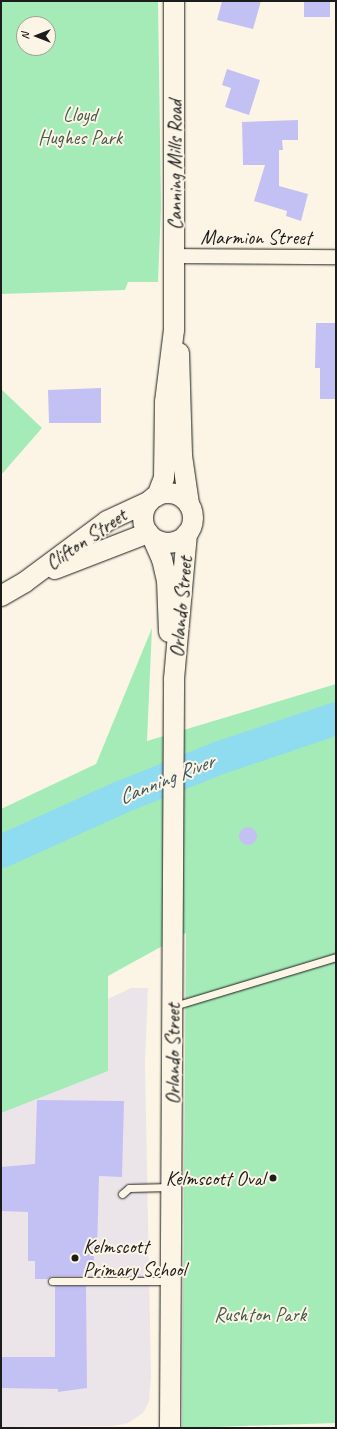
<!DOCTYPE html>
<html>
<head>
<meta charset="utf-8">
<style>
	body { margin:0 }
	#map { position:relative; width:337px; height:1429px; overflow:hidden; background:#fcf5e5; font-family:Caveat,sans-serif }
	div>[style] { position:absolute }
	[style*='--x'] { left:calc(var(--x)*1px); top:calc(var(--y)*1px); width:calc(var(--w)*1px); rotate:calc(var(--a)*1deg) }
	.built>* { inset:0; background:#ebe5e9 }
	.green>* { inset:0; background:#a5ebb8 }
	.river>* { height:33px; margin:-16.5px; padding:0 16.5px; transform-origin:16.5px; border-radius:16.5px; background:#8fdbf0 }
	.building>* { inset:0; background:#c3c1f3 }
	.round { border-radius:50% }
	.roads { filter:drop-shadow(0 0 1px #1c1c1c) drop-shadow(0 0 1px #1c1c1c) }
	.lane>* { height:7px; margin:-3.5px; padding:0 3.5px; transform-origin:3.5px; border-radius:3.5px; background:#fcf5e5 }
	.street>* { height:14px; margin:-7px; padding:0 7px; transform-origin:7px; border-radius:7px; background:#fcf5e5 }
	.secondary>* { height:20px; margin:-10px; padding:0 10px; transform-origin:10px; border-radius:10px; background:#fcf5e5 }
	.secondary>.ring { margin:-10px; padding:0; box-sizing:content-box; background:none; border:20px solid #fcf5e5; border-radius:50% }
	.dots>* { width:11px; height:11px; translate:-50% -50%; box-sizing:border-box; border:2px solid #fcf5e5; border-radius:50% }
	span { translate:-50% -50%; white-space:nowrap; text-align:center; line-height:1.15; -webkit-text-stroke:4px #fcf5e5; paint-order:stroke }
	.park-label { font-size:20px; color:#455a4b }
	.street-label { font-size:20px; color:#1c1c1c }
	.poi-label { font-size:20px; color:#1c1c1c }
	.right { translate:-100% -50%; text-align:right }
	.left { translate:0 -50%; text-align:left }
	.water-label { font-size:21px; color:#3e555c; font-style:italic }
	.frame { position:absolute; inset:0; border:2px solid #1c1c1c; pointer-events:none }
	.north { position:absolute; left:16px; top:16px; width:40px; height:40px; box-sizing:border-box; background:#fcf5e5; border:1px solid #a29e95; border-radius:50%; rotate:270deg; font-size:11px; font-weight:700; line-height:16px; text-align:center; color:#1c1c1c }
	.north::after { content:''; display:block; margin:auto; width:14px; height:18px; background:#1c1c1c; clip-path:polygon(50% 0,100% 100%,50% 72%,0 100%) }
</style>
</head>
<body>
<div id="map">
	<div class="built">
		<div style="clip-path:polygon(131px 988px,148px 988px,145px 1063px,151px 1377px,149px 1402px,143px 1413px,128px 1423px,114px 1426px,1px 1427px,1px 1014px,80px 1012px)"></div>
	</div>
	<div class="green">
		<div style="clip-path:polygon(evenodd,1px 1px,158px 1px,161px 207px,158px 282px,128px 282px,125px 290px,1px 294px,1px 1px,24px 24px,48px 24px,48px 48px,24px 48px,24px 24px)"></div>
		<div style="clip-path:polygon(1px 389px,42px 428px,1px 475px)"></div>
		<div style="clip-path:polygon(152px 628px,147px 741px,336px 684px,336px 1423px,182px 1428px,186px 933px,108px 976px,108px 1071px,1px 1113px,1px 809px,96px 764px)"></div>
	</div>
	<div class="river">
		<div style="--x:1;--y:851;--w:131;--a:-24.4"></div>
		<div style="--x:120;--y:797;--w:108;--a:-21.8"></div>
		<div style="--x:220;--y:757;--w:122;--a:-18.6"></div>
	</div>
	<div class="building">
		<div style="clip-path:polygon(222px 1px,261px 1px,253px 29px,217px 20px)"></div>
		<div style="clip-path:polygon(304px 1px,330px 1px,330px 17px,304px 17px)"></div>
		<div style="clip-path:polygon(227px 69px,260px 80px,249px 115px,225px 107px,231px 88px,222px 85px)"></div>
		<div style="clip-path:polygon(298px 120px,298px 140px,282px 140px,283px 150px,279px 150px,279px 186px,308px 194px,301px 221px,286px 216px,287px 211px,254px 201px,265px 165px,243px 165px,242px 122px)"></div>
		<div style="clip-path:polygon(316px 323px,336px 323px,336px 399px,320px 399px,320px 368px,315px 368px)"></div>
		<div style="clip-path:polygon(101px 388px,101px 423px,49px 423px,48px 390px)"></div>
		<div class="round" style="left:239px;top:827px;width:18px;height:18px"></div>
		<div style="clip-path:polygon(37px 1100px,124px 1101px,122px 1177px,99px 1176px,97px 1252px,94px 1253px,94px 1264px,86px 1264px,86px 1276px,52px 1276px,47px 1279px,35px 1279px,35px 1261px,28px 1261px,28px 1212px,1px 1211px,1px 1167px,35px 1164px)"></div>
		<div style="clip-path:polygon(55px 1286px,86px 1286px,87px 1388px,58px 1392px,58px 1389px,1px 1388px,1px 1357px,55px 1357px)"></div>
	</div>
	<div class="roads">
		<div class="lane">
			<div style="--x:174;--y:1006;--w:169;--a:-16.8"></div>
			<div style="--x:122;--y:1194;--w:9;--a:-41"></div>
			<div style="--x:129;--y:1188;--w:41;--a:-1.4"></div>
			<div style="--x:52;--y:1281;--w:117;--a:0"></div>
		</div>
		<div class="street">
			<div style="--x:175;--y:256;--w:161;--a:0.4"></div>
		</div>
		<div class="secondary">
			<div style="--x:179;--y:353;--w:103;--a:88.3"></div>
			<div style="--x:182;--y:456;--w:49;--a:81.7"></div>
			<div class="ring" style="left:143px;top:493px;width:30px;height:30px"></div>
			<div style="--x:157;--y:496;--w:19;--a:-69"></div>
			<div style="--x:164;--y:478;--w:76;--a:-89.2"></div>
			<div style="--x:165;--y:402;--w:73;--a:-82.9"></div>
			<div style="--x:174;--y:330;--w:329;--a:-90"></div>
			<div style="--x:153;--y:539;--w:22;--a:66"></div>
			<div style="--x:162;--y:559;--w:22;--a:77"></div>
			<div style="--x:167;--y:580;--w:52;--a:87.8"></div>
			<div style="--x:55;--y:569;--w:100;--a:-21.2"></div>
			<div style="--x:1;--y:596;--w:28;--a:-30"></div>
			<div style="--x:25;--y:582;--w:102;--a:-36.6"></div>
			<div style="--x:107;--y:521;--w:47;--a:-24.9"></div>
			<div style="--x:170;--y:1428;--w:749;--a:-89.69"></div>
			<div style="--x:174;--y:679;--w:146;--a:-84.9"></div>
		</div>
	</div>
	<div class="dots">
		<div style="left:273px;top:1178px;background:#1c1c1c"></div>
		<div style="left:75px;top:1258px;background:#1c1c1c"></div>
	</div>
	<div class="park-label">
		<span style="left:80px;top:126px">Lloyd<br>Hughes Park</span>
		<span style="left:260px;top:1314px">Rushton Park</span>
	</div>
	<div class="street-label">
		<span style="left:175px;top:165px;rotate:-90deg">Canning Mills Road</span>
		<span style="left:256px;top:237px">Marmion Street</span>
		<span style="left:86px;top:539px;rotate:-34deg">Clifton Street</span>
		<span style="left:181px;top:607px;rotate:-85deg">Orlando Street</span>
		<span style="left:173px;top:1054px;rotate:-90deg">Orlando Street</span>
	</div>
	<div class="poi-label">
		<span class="right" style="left:265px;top:1178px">Kelmscott Oval</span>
		<span class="left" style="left:83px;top:1258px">Kelmscott<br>Primary School</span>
	</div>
	<div class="water-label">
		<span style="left:166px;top:779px;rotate:-22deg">Canning River</span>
	</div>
	<div class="frame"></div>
	<div class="north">N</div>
</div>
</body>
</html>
